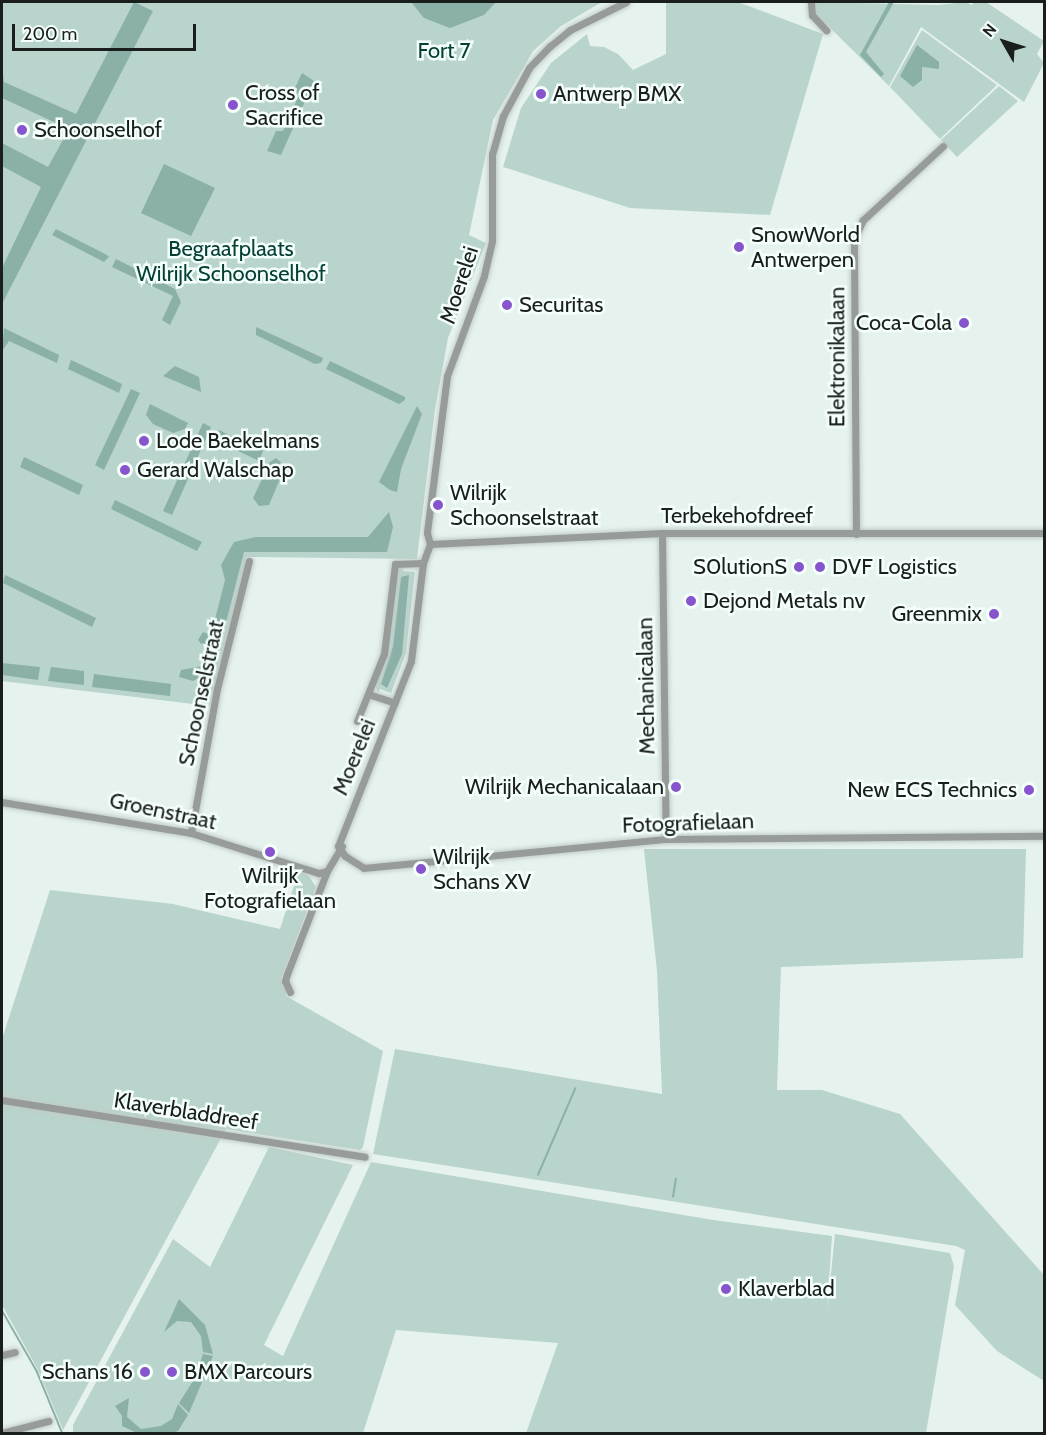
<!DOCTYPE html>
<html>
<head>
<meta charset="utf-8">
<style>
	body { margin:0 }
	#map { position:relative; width:1046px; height:1435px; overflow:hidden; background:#e6f2ee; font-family:Cabin,sans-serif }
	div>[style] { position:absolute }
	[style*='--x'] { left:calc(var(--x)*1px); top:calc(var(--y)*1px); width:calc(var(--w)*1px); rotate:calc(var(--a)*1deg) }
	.green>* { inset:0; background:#b9d4cc }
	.water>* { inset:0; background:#8bb0a7 }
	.stream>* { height:1.5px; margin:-0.75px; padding:0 0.75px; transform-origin:0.75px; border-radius:0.75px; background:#8bb0a7 }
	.roads { filter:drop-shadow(0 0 2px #c1ccc8) drop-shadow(0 0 2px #c1ccc8) }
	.minor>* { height:7px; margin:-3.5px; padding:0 3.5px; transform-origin:3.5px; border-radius:3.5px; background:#979c9b }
	.dots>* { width:16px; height:16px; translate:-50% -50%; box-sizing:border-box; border:3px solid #f4fffc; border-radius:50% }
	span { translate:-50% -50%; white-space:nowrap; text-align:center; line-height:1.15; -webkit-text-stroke:5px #f4fffc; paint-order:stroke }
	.park-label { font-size:22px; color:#043e35 }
	.poi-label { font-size:22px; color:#1a1e1d }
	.left { translate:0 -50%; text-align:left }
	.right { translate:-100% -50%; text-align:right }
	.street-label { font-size:22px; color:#1a1e1d }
	.frame { position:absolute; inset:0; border:3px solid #1a1e1d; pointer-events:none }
	.north { position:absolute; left:974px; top:12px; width:60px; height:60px; -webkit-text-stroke:4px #f4fffc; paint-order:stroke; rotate:309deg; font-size:16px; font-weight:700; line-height:24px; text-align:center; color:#1a1e1d }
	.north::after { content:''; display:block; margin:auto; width:21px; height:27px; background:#1a1e1d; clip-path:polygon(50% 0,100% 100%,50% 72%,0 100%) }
	.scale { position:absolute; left:12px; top:24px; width:184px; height:27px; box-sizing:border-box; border:3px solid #1a1e1d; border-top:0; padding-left:8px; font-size:18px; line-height:21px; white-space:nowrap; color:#1a1e1d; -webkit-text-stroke:4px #f4fffc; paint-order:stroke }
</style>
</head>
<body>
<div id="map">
	<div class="green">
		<div style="clip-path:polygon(2px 2px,602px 2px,561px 26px,533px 51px,493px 120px,469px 235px,486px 243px,448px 338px,435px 409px,417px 559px,247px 557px,210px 706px,2px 681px)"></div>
		<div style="clip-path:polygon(666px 2px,738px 2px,823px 34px,770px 215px,630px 208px,503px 167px,521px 108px,551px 63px,587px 34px,590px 46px,604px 47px,618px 54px,633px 70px,666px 54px)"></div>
		<div style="clip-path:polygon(815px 2px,938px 5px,965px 2px,972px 5px,974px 2px,986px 2px,1044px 41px,1037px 54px,1044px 63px,1024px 102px,921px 27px,889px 86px,813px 11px)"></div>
		<div style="clip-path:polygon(922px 30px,997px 85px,940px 139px,890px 87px)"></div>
		<div style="clip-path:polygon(999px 86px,1018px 101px,957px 157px,941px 140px)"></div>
		<div style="clip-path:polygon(403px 566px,403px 571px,415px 572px,406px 653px,391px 693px,380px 689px,378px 693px,375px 684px,397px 570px)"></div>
		<div style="clip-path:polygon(644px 849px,1026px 849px,1023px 958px,781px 967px,777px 1090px,822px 1090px,900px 1114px,1044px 1275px,1044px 1381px,997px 1351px,955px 1305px,965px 1250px,956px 1246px,373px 1154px,395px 1049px,662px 1094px,657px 971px)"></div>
		<div style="clip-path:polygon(299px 870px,309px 876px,316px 887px,281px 979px,290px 985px,286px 996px,383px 1051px,363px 1147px,360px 1150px,226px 1129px,63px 1430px,38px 1370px,2px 1305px,2px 1039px,50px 890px,173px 904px,280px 929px)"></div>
		<div style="clip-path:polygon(269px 1147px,353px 1165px,264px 1345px,283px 1356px,371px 1162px,713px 1220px,832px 1236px,827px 1312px,835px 1234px,950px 1253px,954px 1266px,926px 1433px,526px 1433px,558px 1343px,396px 1330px,363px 1433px,73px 1434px,73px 1425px,173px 1239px,210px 1267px)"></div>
	</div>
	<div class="water">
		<div style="clip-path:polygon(134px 2px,153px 11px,2px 304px,2px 268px,41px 187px,2px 166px,2px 143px,48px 167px,69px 129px,2px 98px,2px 65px,4px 82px,76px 114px)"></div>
		<div style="clip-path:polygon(411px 2px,496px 2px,484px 15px,450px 28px,424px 18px)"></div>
		<div style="clip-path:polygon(889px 2px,894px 2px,866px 52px,884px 74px,881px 77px,860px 55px)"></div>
		<div style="clip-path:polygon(917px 45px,939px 62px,939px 69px,922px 67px,922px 80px,913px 87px,900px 76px)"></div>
		<div style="clip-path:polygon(302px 73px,314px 81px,281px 155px,267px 151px,276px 131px,283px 131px,299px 95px,294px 90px)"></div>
		<div style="clip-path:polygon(164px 164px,215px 188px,191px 236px,141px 213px)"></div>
		<div style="clip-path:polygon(56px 229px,107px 255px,109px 257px,104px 262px,52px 235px)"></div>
		<div style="clip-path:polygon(116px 259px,175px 289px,181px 302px,170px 325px,162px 320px,173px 296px,112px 267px)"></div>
		<div style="clip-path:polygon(256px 327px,323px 358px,321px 363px,315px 364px,256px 335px)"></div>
		<div style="clip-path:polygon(4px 328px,59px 355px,57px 363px,9px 341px,2px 351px)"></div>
		<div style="clip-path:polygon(71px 360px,122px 384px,119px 393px,68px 369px)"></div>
		<div style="clip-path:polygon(330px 361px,405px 397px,405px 400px,399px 404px,326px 369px)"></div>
		<div style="clip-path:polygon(175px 366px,199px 377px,201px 392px,163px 376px)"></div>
		<div style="clip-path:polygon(131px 389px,140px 393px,104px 470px,95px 465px)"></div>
		<div style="clip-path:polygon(150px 404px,188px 423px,185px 429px,173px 433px,153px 424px,146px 415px)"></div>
		<div style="clip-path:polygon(417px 406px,422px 414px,401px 469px,397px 492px,390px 490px,379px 482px)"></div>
		<div style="clip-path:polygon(203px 423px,211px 427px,172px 515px,163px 511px)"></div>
		<div style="clip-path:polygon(219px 430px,263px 451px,259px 461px,215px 440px)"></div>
		<div style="clip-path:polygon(24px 457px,83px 485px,79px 495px,20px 467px)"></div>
		<div style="clip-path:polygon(276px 458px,285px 466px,282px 474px,269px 505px,259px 506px,253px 498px,270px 462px)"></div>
		<div style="clip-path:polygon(115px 500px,202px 542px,197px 551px,111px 509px)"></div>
		<div style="clip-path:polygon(389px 512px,393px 527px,387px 552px,244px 552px,214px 670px,193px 681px,179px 677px,181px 670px,202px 666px,207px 658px,207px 650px,198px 640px,203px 632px,211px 635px,225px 580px,221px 565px,234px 542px,256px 537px,368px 537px)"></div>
		<div style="clip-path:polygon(5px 575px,96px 618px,92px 627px,3px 583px)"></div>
		<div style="clip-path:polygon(409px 575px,402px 654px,387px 688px,381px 684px,393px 646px,401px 577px)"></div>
		<div style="clip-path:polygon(2px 663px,40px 667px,38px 680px,2px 675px)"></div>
		<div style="clip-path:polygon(51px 667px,84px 671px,84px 685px,48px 681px)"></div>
		<div style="clip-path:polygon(94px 674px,171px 684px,170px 696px,92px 687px)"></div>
		<div style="clip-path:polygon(179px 1299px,205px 1325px,213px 1354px,203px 1352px,201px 1336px,191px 1322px,177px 1321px,164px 1332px)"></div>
		<div style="clip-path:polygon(203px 1354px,213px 1356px,189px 1413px,179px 1403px,195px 1378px)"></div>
		<div style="clip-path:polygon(129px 1398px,127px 1417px,141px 1429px,161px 1426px,172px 1419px,178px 1404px,188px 1415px,178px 1431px,171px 1433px,137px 1433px,122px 1426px,122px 1416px,115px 1406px)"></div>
	</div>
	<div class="stream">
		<div style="--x:538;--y:1175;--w:94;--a:-66.7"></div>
		<div style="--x:673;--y:1197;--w:18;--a:-81"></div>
		<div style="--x:2;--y:1310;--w:70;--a:60.2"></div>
		<div style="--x:37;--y:1371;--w:68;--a:67.6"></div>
	</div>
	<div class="roads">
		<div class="minor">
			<div style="--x:626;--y:2;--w:63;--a:153.4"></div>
			<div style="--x:570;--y:30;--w:26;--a:141"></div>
			<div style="--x:550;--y:46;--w:30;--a:134"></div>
			<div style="--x:529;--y:68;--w:55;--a:118.4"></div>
			<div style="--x:503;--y:116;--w:40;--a:106"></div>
			<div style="--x:492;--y:154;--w:87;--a:90"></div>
			<div style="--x:492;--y:241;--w:36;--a:103"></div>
			<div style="--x:484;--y:276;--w:107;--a:110.3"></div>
			<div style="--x:447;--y:376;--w:158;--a:97.3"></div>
			<div style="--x:427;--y:533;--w:11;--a:75"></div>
			<div style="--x:430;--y:544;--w:20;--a:110"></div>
			<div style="--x:423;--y:563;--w:99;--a:97"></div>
			<div style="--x:411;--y:661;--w:199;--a:111.5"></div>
			<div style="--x:338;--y:846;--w:12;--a:55"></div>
			<div style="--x:345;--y:856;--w:22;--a:32"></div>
			<div style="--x:364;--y:868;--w:303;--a:-5.5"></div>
			<div style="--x:666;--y:839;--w:378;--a:-0.5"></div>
			<div style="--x:811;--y:2;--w:13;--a:86"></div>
			<div style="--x:812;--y:15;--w:21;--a:47"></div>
			<div style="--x:662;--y:533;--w:306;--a:89.3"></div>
			<div style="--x:856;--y:534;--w:295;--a:-90.4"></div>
			<div style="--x:854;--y:239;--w:21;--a:-65"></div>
			<div style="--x:863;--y:220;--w:109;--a:-42.8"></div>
			<div style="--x:430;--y:544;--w:232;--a:-2.7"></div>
			<div style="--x:662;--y:533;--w:382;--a:0"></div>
			<div style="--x:368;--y:694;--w:28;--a:18"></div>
			<div style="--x:357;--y:721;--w:72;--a:-68.1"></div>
			<div style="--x:384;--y:654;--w:91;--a:-83"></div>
			<div style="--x:395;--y:564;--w:28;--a:-2"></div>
			<div style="--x:2;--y:802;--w:192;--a:9.3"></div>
			<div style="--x:191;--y:833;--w:134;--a:17.4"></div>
			<div style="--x:319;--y:873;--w:8;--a:-14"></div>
			<div style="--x:191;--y:833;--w:146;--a:-79.8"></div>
			<div style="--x:217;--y:689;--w:132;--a:-76"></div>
			<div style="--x:290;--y:992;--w:12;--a:-114"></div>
			<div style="--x:285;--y:981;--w:7;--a:-74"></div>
			<div style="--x:287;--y:974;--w:110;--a:-68.8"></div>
			<div style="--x:327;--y:871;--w:29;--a:-59"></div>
			<div style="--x:2;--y:1100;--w:367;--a:8.9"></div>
			<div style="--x:2;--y:1355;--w:13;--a:-13"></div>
			<div style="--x:2;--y:1433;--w:48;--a:-14.6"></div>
		</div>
	</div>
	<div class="dots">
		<div style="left:541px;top:94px;background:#8654cd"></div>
		<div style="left:233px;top:105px;background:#8654cd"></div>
		<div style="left:22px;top:130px;background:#8654cd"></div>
		<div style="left:739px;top:247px;background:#8654cd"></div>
		<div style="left:507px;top:305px;background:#8654cd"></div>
		<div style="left:964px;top:323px;background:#8654cd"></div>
		<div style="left:144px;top:441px;background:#8654cd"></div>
		<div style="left:125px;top:470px;background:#8654cd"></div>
		<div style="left:438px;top:505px;background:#8654cd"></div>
		<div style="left:799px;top:567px;background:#8654cd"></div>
		<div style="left:820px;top:567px;background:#8654cd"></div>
		<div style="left:691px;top:601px;background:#8654cd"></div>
		<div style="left:994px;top:614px;background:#8654cd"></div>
		<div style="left:676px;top:787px;background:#8654cd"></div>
		<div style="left:1029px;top:790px;background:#8654cd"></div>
		<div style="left:270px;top:852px;background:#8654cd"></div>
		<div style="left:421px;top:869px;background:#8654cd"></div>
		<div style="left:726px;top:1289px;background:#8654cd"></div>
		<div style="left:145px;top:1372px;background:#8654cd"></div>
		<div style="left:172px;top:1372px;background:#8654cd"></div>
	</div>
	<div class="park-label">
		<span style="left:444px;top:51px">Fort 7</span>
		<span style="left:231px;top:261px">Begraafplaats<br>Wilrijk Schoonselhof</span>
	</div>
	<div class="poi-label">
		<span class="left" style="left:245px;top:105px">Cross of<br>Sacrifice</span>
		<span class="left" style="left:553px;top:94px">Antwerp BMX</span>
		<span class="left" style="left:34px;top:130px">Schoonselhof</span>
		<span class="left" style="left:751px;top:247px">SnowWorld<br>Antwerpen</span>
		<span class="left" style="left:519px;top:305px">Securitas</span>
		<span class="right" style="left:952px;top:323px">Coca-Cola</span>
		<span class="left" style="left:156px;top:441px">Lode Baekelmans</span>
		<span class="left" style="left:137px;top:470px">Gerard Walschap</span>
		<span class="left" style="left:450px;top:505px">Wilrijk<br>Schoonselstraat</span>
		<span class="right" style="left:787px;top:567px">S0lutionS</span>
		<span class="left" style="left:832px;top:567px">DVF Logistics</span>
		<span class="left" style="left:703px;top:601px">Dejond Metals nv</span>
		<span class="right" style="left:982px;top:614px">Greenmix</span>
		<span class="right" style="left:664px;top:787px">Wilrijk Mechanicalaan</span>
		<span class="right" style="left:1017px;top:790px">New ECS Technics</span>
		<span class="left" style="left:433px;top:869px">Wilrijk<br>Schans XV</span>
		<span style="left:270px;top:888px">Wilrijk<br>Fotografielaan</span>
		<span class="left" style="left:738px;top:1289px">Klaverblad</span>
		<span class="right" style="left:133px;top:1372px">Schans 16</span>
		<span class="left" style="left:184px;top:1372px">BMX Parcours</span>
	</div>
	<div class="street-label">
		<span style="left:459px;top:285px;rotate:-72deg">Moerelei</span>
		<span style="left:837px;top:357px;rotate:-90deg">Elektronikalaan</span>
		<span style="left:737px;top:516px">Terbekehofdreef</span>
		<span style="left:646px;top:686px;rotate:-91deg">Mechanicalaan</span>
		<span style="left:201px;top:693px;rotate:-78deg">Schoonselstraat</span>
		<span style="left:354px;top:757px;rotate:-68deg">Moerelei</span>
		<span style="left:163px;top:811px;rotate:12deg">Groenstraat</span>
		<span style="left:688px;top:823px;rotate:-2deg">Fotografielaan</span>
		<span style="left:186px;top:1111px;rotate:9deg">Klaverbladdreef</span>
	</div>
	<div class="frame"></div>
	<div class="north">N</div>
	<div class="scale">200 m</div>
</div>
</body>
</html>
